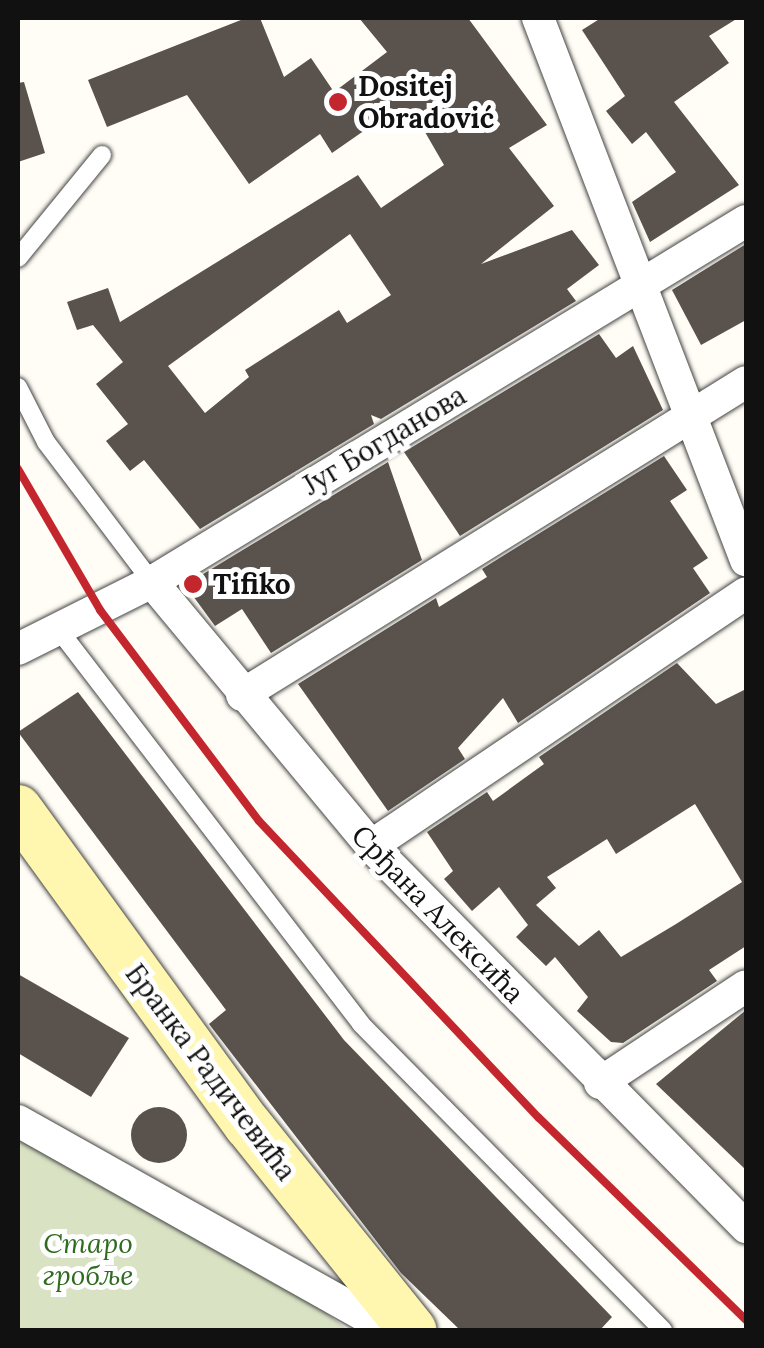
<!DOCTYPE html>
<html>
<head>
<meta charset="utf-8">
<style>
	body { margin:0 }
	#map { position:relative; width:764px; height:1348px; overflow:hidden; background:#fffdf5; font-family:Lora,serif }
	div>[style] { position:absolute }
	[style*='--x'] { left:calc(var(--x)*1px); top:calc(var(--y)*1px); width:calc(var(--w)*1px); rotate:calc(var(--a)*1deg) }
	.cemetery>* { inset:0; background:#d9e3c4 }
	.building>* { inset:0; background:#5a524d }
	.round { border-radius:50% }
	.roads { filter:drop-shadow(0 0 2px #444) drop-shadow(0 0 2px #444) }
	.lane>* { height:18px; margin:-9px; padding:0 9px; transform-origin:9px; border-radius:9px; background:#fff }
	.street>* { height:32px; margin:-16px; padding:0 16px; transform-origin:16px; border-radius:16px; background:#fff }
	.secondary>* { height:48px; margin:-24px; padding:0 24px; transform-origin:24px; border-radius:24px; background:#fff6b0 }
	.rail>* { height:8px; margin:-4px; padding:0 4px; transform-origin:4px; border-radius:4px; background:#c4262e }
	.dots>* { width:28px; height:28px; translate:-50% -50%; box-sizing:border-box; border:5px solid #fff; border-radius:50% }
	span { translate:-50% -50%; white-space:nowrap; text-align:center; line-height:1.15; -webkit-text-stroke:10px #fff; paint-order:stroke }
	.poi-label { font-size:28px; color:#111; font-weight:700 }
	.left { translate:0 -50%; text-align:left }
	.street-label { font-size:28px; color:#111 }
	.park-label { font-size:28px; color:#2f6b1f; font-style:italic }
	.frame { position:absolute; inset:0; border:20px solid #111; pointer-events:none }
</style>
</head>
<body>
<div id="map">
	<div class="cemetery">
		<div style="clip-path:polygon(18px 1139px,300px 1293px,348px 1330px,18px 1330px)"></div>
	</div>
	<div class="building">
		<div style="clip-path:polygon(evenodd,246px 18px,260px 18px,284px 77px,311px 58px,334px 92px,387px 52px,359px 18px,468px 18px,547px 125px,509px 148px,554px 206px,481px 264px,572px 230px,599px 265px,567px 289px,576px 301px,381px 419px,371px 415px,374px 424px,200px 529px,144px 460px,130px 471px,106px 441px,128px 424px,96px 384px,123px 362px,93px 325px,77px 330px,67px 302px,108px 288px,120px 322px,358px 175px,381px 208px,444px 165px,414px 113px,401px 124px,391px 112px,332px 153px,320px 134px,249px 184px,187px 95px,107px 127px,88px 80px,246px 18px,350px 234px,391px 295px,347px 323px,339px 310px,245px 370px,249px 377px,205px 413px,168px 366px,350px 234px)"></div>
		<div style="clip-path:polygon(601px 18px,738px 18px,709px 36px,729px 63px,674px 102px,739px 185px,650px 242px,632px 202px,676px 172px,646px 132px,632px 144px,606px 111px,625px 96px,582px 30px)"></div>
		<div style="clip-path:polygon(24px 82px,45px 153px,18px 162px,18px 83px)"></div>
		<div style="clip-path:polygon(746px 244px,746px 320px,701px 345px,672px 290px)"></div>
		<div style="clip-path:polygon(599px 334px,616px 358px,633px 346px,663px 410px,460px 536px,404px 452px)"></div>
		<div style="clip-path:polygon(664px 456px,687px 490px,670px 501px,708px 558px,693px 568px,710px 593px,518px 723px,503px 698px,458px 748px,465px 759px,388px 811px,298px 684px,436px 598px,439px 607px,487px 577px,482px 569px)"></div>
		<div style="clip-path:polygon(388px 462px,422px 560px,271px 653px,242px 609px,215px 626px,185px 585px)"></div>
		<div style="clip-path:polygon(evenodd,677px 663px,716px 704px,746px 689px,746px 946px,709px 970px,717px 981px,623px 1043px,611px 1042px,577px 1011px,588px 997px,555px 957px,546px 966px,516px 937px,528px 925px,499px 887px,472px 911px,444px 879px,453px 871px,427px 832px,487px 792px,493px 801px,544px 764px,539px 757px,677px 663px,695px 804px,742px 882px,676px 924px,621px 957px,599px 930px,579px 946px,536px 905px,556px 888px,547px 877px,607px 839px,616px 854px,695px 804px)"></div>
		<div style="clip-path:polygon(78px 692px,344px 1040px,612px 1317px,600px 1330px,460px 1330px,401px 1273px,209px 1024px,226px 1010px,18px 732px)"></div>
		<div style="clip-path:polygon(18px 974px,129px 1038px,91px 1097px,18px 1053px)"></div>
		<div style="clip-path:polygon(746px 1010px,746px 1170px,656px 1084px)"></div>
		<div class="round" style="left:131px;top:1107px;width:56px;height:56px"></div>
	</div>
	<div class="roads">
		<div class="lane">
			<div style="--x:18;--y:258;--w:133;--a:-50.8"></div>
			<div style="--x:18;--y:387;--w:62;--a:63"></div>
			<div style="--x:46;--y:442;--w:176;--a:52.9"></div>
			<div style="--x:62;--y:634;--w:491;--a:52.5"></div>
			<div style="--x:361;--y:1024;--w:430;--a:45.4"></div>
		</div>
		<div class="street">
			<div style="--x:538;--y:18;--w:581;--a:69.01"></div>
			<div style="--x:152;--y:582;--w:343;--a:50.3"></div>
			<div style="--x:371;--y:846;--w:535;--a:45.45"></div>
			<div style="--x:18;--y:649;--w:150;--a:-26.6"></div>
			<div style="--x:152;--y:582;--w:695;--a:-31.29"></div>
			<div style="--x:242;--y:695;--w:593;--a:-31.84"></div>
			<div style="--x:371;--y:846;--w:452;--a:-34"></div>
			<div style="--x:600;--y:1083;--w:175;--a:-33.6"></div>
			<div style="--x:18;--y:1121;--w:428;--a:29.3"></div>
		</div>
		<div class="secondary">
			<div style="--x:18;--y:809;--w:391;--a:54"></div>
			<div style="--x:248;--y:1125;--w:263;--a:51.3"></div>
		</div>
	</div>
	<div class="rail">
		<div style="--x:18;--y:469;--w:163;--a:59.8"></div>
		<div style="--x:100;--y:610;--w:264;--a:53"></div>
		<div style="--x:259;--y:821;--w:408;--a:46.7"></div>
		<div style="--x:539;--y:1118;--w:289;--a:44.3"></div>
	</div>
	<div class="dots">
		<div style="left:338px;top:102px;background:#c4262e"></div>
		<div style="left:193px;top:584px;background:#c4262e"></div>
	</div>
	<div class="poi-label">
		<span class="left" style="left:358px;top:102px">Dositej<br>Obradović</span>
		<span class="left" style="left:213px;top:584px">Tifiko</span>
	</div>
	<div class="street-label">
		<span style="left:384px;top:440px;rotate:-31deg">Југ Богданова</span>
		<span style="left:438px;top:914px;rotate:46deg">Срђана Алексића</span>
		<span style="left:211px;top:1072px;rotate:53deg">Бранка Радичевића</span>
	</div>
	<div class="park-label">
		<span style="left:88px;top:1259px">Старо<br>гробље</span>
	</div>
	<div class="frame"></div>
</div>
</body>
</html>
